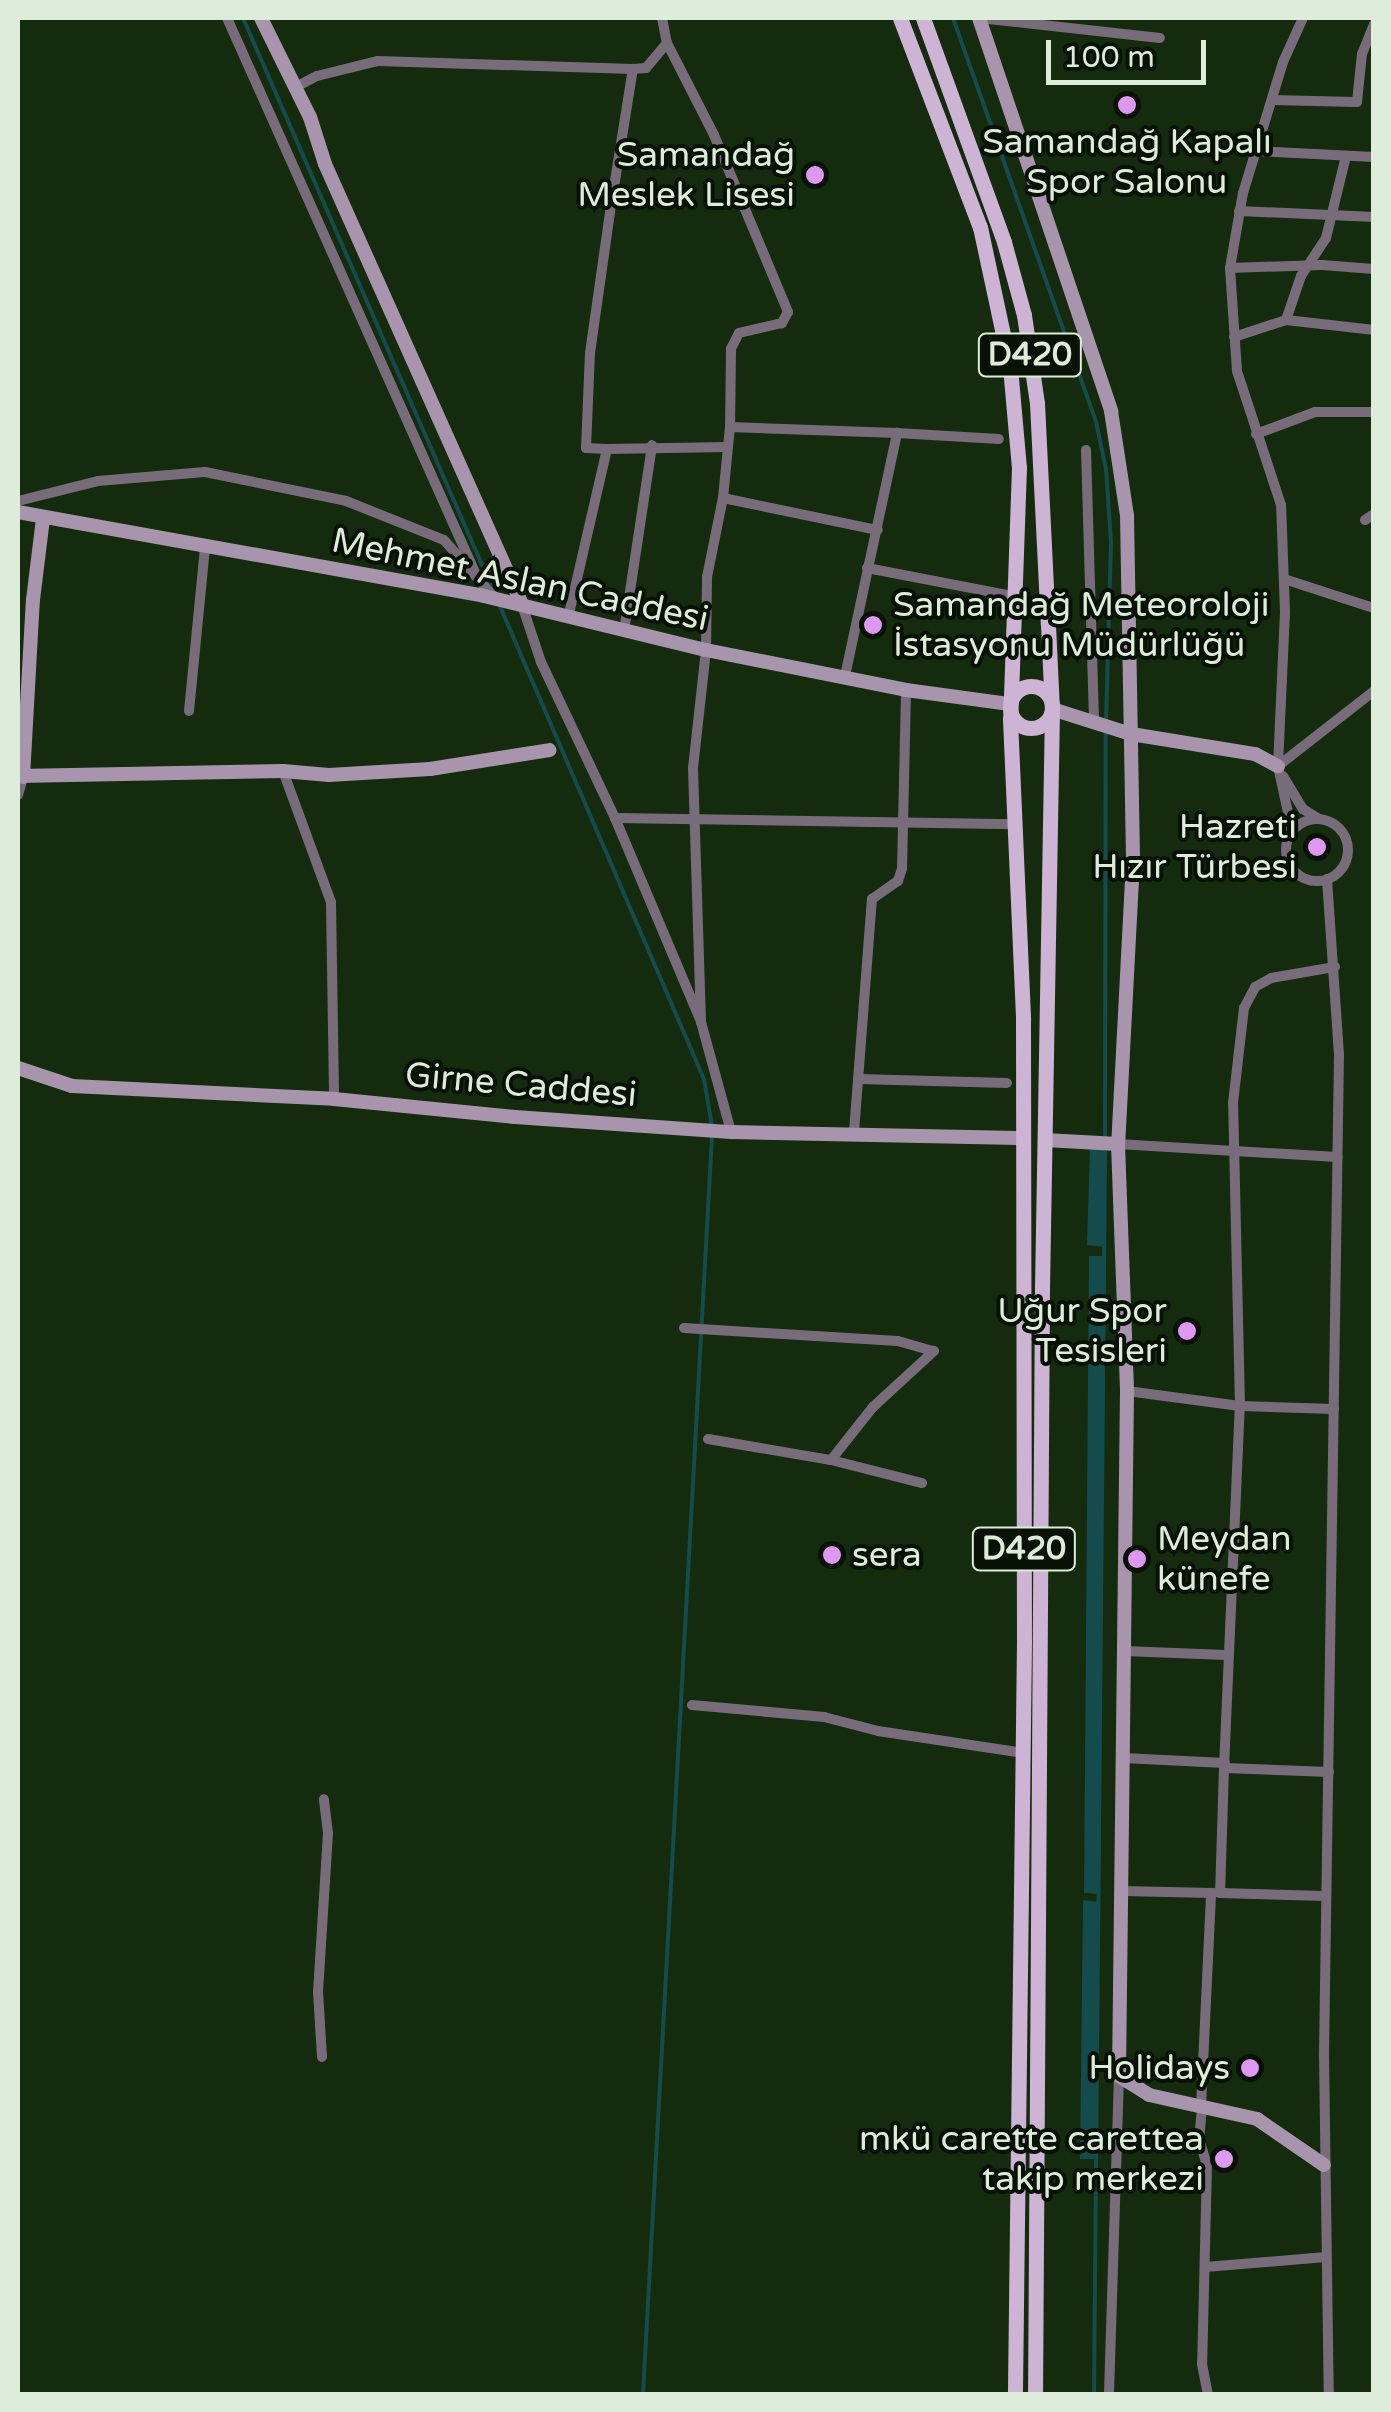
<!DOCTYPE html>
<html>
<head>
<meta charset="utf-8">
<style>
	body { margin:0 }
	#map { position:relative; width:1391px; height:2412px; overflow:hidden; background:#142b0d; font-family:"Varela Round",sans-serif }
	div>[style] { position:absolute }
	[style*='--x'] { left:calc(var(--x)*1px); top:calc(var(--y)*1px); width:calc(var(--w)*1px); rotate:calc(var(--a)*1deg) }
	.water>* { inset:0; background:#144c4e }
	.stream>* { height:4px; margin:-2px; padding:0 2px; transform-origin:2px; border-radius:2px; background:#144c4e }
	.street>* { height:10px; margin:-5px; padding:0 5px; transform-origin:5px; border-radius:5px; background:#786c7b }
	.street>.ring { margin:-5px; padding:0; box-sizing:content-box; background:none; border:10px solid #786c7b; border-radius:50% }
	.secondary>* { height:14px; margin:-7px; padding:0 7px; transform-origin:7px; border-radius:7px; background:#a895ad }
	.primary>* { height:15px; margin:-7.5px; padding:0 7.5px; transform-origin:7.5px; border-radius:7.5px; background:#cdb4d4 }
	.primary>.ring { margin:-7.5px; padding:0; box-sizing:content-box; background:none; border:15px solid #cdb4d4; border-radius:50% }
	.dots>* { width:28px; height:28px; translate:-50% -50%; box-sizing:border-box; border:5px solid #071105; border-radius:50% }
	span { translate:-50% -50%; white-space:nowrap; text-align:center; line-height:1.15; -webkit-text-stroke:8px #071105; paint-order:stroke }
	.shield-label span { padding:2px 8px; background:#071105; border:2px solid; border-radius:8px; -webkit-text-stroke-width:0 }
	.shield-label { font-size:32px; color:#deedda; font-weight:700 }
	.poi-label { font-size:35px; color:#deedda }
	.right { translate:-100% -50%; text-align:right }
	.left { translate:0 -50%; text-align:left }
	.street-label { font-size:35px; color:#deedda }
	.frame { position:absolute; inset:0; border:20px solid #deedda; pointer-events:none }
	.scale { position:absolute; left:1046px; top:40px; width:160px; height:45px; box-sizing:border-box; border:5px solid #deedda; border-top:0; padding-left:12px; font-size:30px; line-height:35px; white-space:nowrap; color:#deedda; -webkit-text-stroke:8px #071105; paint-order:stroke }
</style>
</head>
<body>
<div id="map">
	<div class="water">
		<div style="clip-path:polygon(1090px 1146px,1104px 1146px,1105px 1247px,1087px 1245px)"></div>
		<div style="clip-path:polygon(1089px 1256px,1105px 1256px,1100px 1894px,1084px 1893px)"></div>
		<div style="clip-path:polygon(1083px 1900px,1100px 1902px,1097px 2159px,1080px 2159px)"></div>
	</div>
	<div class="stream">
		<div style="--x:243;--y:18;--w:624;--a:66.39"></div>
		<div style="--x:953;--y:18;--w:429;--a:70.5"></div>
		<div style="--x:1096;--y:422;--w:48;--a:78"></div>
		<div style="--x:1106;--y:469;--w:74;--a:86.1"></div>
		<div style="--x:1111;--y:543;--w:177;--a:91.6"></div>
		<div style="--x:499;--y:604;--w:517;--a:66.66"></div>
		<div style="--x:704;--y:1079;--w:48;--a:80.3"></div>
		<div style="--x:1105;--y:1140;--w:411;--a:-89.9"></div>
		<div style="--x:643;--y:2394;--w:1260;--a:-86.86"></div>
		<div style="--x:1094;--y:2394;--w:1245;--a:-89.49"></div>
	</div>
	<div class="street">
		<div style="--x:227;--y:18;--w:612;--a:65.9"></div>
		<div style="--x:662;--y:18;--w:25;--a:79"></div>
		<div style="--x:979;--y:18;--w:182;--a:6.3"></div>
		<div style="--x:294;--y:88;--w:26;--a:-28"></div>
		<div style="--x:317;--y:76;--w:63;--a:-13.8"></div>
		<div style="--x:378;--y:61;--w:255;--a:1.8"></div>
		<div style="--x:1272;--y:100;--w:85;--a:1.3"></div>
		<div style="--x:1357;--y:102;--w:48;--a:-84.1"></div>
		<div style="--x:1362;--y:54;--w:32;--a:-68"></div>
		<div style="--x:1256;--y:151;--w:118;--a:2.9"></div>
		<div style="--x:1239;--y:211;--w:135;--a:2.5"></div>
		<div style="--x:1230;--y:268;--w:92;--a:-1.9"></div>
		<div style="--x:1322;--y:265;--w:52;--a:4.4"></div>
		<div style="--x:1286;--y:320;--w:46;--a:-71.2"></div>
		<div style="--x:1301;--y:276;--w:45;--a:-56.7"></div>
		<div style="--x:1326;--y:238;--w:84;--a:-76.3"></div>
		<div style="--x:1234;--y:337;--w:55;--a:-18.1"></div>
		<div style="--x:1286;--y:320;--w:89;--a:6.5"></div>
		<div style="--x:1256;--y:434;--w:63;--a:-20.4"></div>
		<div style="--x:1315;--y:412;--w:59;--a:0"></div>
		<div style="--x:607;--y:449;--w:21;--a:-177"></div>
		<div style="--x:586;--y:448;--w:95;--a:-87.6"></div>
		<div style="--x:590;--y:353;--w:142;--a:-81.9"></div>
		<div style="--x:610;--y:212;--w:145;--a:-80.9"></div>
		<div style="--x:633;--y:69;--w:13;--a:-4"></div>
		<div style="--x:646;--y:68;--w:33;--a:-50"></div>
		<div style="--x:667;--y:43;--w:103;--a:62.9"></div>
		<div style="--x:714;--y:135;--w:192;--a:67.3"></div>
		<div style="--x:788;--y:312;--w:13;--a:119"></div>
		<div style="--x:782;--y:323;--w:44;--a:166.9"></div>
		<div style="--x:739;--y:333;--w:18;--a:117"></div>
		<div style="--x:731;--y:349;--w:78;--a:90.7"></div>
		<div style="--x:1086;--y:450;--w:272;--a:88.3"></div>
		<div style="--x:723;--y:498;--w:71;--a:-84.4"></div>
		<div style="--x:730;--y:427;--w:167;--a:2.1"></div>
		<div style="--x:18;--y:501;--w:82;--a:-14"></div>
		<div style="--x:98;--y:481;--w:107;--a:-4.8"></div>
		<div style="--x:205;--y:472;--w:144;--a:11.6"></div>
		<div style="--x:346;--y:501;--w:105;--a:21.7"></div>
		<div style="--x:444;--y:540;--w:77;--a:48.7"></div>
		<div style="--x:1365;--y:520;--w:11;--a:-34"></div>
		<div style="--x:867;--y:568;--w:153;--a:10.9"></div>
		<div style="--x:1284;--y:579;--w:95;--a:17.9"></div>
		<div style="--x:522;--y:605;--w:60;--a:71.6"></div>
		<div style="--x:541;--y:662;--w:173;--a:64.6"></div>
		<div style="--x:615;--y:818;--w:221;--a:67.1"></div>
		<div style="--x:701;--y:1022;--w:114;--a:74.7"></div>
		<div style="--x:568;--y:618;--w:173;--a:-77"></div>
		<div style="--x:607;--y:449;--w:121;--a:-0.9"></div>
		<div style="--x:624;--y:631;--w:188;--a:-81.4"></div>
		<div style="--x:845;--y:676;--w:249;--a:-77.9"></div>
		<div style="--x:897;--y:433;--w:102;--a:3.4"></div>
		<div style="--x:189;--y:711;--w:163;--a:-84.4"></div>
		<div style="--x:1278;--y:766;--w:122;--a:-38"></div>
		<div style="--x:283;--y:771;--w:140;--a:69.9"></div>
		<div style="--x:331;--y:902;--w:197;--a:89.1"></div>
		<div style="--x:1283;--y:776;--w:39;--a:59"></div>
		<div style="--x:1303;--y:809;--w:19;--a:32"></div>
		<div style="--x:18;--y:795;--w:19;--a:-74"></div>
		<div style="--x:615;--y:818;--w:401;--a:0.9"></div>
		<div class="ring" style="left:1286px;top:819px;width:52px;height:52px"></div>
		<div style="--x:1292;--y:831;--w:66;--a:-102.2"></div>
		<div style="--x:1278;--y:766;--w:154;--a:-87.4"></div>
		<div style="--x:1285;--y:612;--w:107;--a:-92.1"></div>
		<div style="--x:1281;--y:505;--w:141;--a:-108.2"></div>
		<div style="--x:1237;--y:371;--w:103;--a:-93.9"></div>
		<div style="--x:1230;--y:268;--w:76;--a:-80.2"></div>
		<div style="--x:1243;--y:193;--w:137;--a:-73"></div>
		<div style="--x:1283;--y:62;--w:48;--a:-65.6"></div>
		<div style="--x:1327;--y:879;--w:175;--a:86.1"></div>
		<div style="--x:1339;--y:1054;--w:1000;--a:90.86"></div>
		<div style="--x:1324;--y:2054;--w:340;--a:89.2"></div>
		<div style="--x:701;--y:1022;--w:254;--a:-91.8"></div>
		<div style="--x:693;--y:768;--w:119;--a:-83.7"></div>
		<div style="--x:706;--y:650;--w:73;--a:-89.2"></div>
		<div style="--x:707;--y:577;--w:81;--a:-78.6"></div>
		<div style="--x:723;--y:498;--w:158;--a:11.7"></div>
		<div style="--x:858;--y:1079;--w:149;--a:1.5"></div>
		<div style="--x:854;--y:1132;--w:234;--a:-85.6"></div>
		<div style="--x:872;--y:899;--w:32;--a:-35"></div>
		<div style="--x:898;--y:881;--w:13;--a:-72"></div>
		<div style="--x:902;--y:869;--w:179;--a:-88.7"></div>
		<div style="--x:1118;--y:1144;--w:220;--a:3.4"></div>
		<div style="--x:684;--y:1328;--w:214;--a:3.5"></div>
		<div style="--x:898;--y:1341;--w:37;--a:16"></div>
		<div style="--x:1127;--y:1391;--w:114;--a:7.6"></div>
		<div style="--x:1240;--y:1406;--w:94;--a:1.8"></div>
		<div style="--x:708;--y:1439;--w:125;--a:9.7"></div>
		<div style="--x:831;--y:1460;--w:94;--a:14.2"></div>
		<div style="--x:831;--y:1460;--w:68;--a:-51.6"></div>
		<div style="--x:873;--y:1407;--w:83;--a:-42.6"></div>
		<div style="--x:1124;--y:1651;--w:102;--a:2.2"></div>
		<div style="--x:692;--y:1705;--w:133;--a:5.2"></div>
		<div style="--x:824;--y:1717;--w:56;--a:14.5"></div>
		<div style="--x:878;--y:1731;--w:147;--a:8.6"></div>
		<div style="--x:1123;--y:1758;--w:102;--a:2.8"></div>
		<div style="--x:1224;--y:1768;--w:125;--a:91.8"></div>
		<div style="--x:1220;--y:1893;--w:106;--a:1.6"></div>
		<div style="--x:1329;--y:1772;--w:105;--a:-177.8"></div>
		<div style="--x:1224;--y:1768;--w:362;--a:-87.5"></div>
		<div style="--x:1240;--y:1406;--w:303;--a:-91.3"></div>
		<div style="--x:1233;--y:1103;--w:96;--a:-83.4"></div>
		<div style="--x:1244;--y:1008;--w:24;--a:-62"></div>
		<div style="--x:1255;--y:987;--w:18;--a:-29"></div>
		<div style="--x:1271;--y:978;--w:65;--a:-9.8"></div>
		<div style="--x:1121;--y:1891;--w:93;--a:1.2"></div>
		<div style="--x:322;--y:2057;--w:65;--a:-93.5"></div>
		<div style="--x:318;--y:1992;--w:159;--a:-86.4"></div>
		<div style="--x:328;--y:1833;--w:34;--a:-97"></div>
		<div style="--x:1201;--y:2107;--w:214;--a:-87.3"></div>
		<div style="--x:1202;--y:2107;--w:32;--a:95"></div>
		<div style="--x:1199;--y:2139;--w:27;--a:73"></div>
		<div style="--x:1207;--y:2165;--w:199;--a:91.4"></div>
		<div style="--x:1202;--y:2364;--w:31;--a:79"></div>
		<div style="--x:1205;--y:2267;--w:121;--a:-4.7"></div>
		<div style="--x:1109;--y:2394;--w:318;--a:-88.2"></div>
	</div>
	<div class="secondary">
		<div style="--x:261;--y:18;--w:110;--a:63.7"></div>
		<div style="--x:310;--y:117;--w:49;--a:72.3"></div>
		<div style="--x:325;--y:164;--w:483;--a:65.9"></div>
		<div style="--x:979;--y:18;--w:415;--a:71.4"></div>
		<div style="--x:1111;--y:411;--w:105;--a:81.3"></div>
		<div style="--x:1127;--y:515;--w:346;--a:89"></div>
		<div style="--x:1133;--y:861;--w:283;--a:93"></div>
		<div style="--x:1118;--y:1144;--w:247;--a:87.9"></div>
		<div style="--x:1127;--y:1391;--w:685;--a:90.67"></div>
		<div style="--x:1119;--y:2076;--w:36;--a:32"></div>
		<div style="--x:1149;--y:2095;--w:111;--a:12.5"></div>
		<div style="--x:1257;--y:2119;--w:81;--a:34.5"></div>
		<div style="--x:18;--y:512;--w:474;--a:10.2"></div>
		<div style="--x:484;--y:596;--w:228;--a:13.7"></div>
		<div style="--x:706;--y:650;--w:204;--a:11.3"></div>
		<div style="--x:906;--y:690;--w:105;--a:7.7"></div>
		<div style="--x:1052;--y:709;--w:83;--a:17.6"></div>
		<div style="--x:1131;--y:734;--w:126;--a:9.2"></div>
		<div style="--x:1255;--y:754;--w:26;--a:28"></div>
		<div style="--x:18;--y:776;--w:265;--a:-1.1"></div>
		<div style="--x:283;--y:771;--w:46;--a:5"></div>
		<div style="--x:329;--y:775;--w:101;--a:-3.4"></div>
		<div style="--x:430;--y:769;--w:121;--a:-9"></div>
		<div style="--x:23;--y:777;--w:177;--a:-86.8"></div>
		<div style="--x:33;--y:600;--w:83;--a:-83"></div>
		<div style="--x:18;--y:1068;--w:57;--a:18.4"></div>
		<div style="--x:72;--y:1086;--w:262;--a:2.8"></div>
		<div style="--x:334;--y:1099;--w:182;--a:5.7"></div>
		<div style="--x:515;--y:1117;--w:217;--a:4"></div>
		<div style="--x:731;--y:1132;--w:291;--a:1.2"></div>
		<div style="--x:1045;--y:1140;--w:73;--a:3.1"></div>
	</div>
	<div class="primary">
		<div style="--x:900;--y:18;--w:224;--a:69.1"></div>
		<div style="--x:980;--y:227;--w:143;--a:77.9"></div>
		<div style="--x:1010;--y:367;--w:100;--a:84.9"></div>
		<div style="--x:1019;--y:467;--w:252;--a:92"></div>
		<div style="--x:1010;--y:719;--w:301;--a:87.5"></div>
		<div style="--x:1023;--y:1020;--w:622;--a:89.91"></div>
		<div style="--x:1024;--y:1642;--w:752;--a:90.69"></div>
		<div style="--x:923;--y:18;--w:238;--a:70.1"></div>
		<div style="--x:1004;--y:242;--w:76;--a:74.7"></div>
		<div style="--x:1024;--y:315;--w:89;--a:81.6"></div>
		<div style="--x:1037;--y:403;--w:222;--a:87.2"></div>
		<div style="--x:1048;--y:625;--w:84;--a:87.3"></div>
		<div style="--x:1052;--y:709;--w:579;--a:90.99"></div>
		<div style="--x:1042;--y:1288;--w:1106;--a:90.36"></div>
		<div class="ring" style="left:1010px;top:686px;width:27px;height:27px"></div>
	</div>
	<div class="dots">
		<div style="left:1127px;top:105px;background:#df98f2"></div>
		<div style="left:815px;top:175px;background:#df98f2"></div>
		<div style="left:873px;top:625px;background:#df98f2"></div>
		<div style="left:1317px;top:847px;background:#df98f2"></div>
		<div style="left:1187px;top:1331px;background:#df98f2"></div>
		<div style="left:832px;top:1555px;background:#df98f2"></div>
		<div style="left:1137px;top:1559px;background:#df98f2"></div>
		<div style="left:1250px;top:2068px;background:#df98f2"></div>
		<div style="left:1224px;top:2159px;background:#df98f2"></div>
	</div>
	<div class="shield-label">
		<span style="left:1030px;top:355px">D420</span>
		<span style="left:1024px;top:1549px">D420</span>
	</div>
	<div class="poi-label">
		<span style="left:1127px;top:162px">Samandağ Kapalı<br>Spor Salonu</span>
		<span class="right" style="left:795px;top:175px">Samandağ<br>Meslek Lisesi</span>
		<span class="left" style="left:893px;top:625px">Samandağ Meteoroloji<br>İstasyonu Müdürlüğü</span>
		<span class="right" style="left:1297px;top:847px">Hazreti<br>Hızır Türbesi</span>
		<span class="right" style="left:1167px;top:1331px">Uğur Spor<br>Tesisleri</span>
		<span class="left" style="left:1157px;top:1559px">Meydan<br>künefe</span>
		<span class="left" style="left:852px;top:1555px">sera</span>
		<span class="right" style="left:1230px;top:2068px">Holidays</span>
		<span class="right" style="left:1204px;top:2159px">mkü carette carettea<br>takip merkezi</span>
	</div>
	<div class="street-label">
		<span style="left:520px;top:580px;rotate:12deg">Mehmet Aslan Caddesi</span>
		<span style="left:521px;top:1085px;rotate:5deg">Girne Caddesi</span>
	</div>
	<div class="frame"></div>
	<div class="scale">100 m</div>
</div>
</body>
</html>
